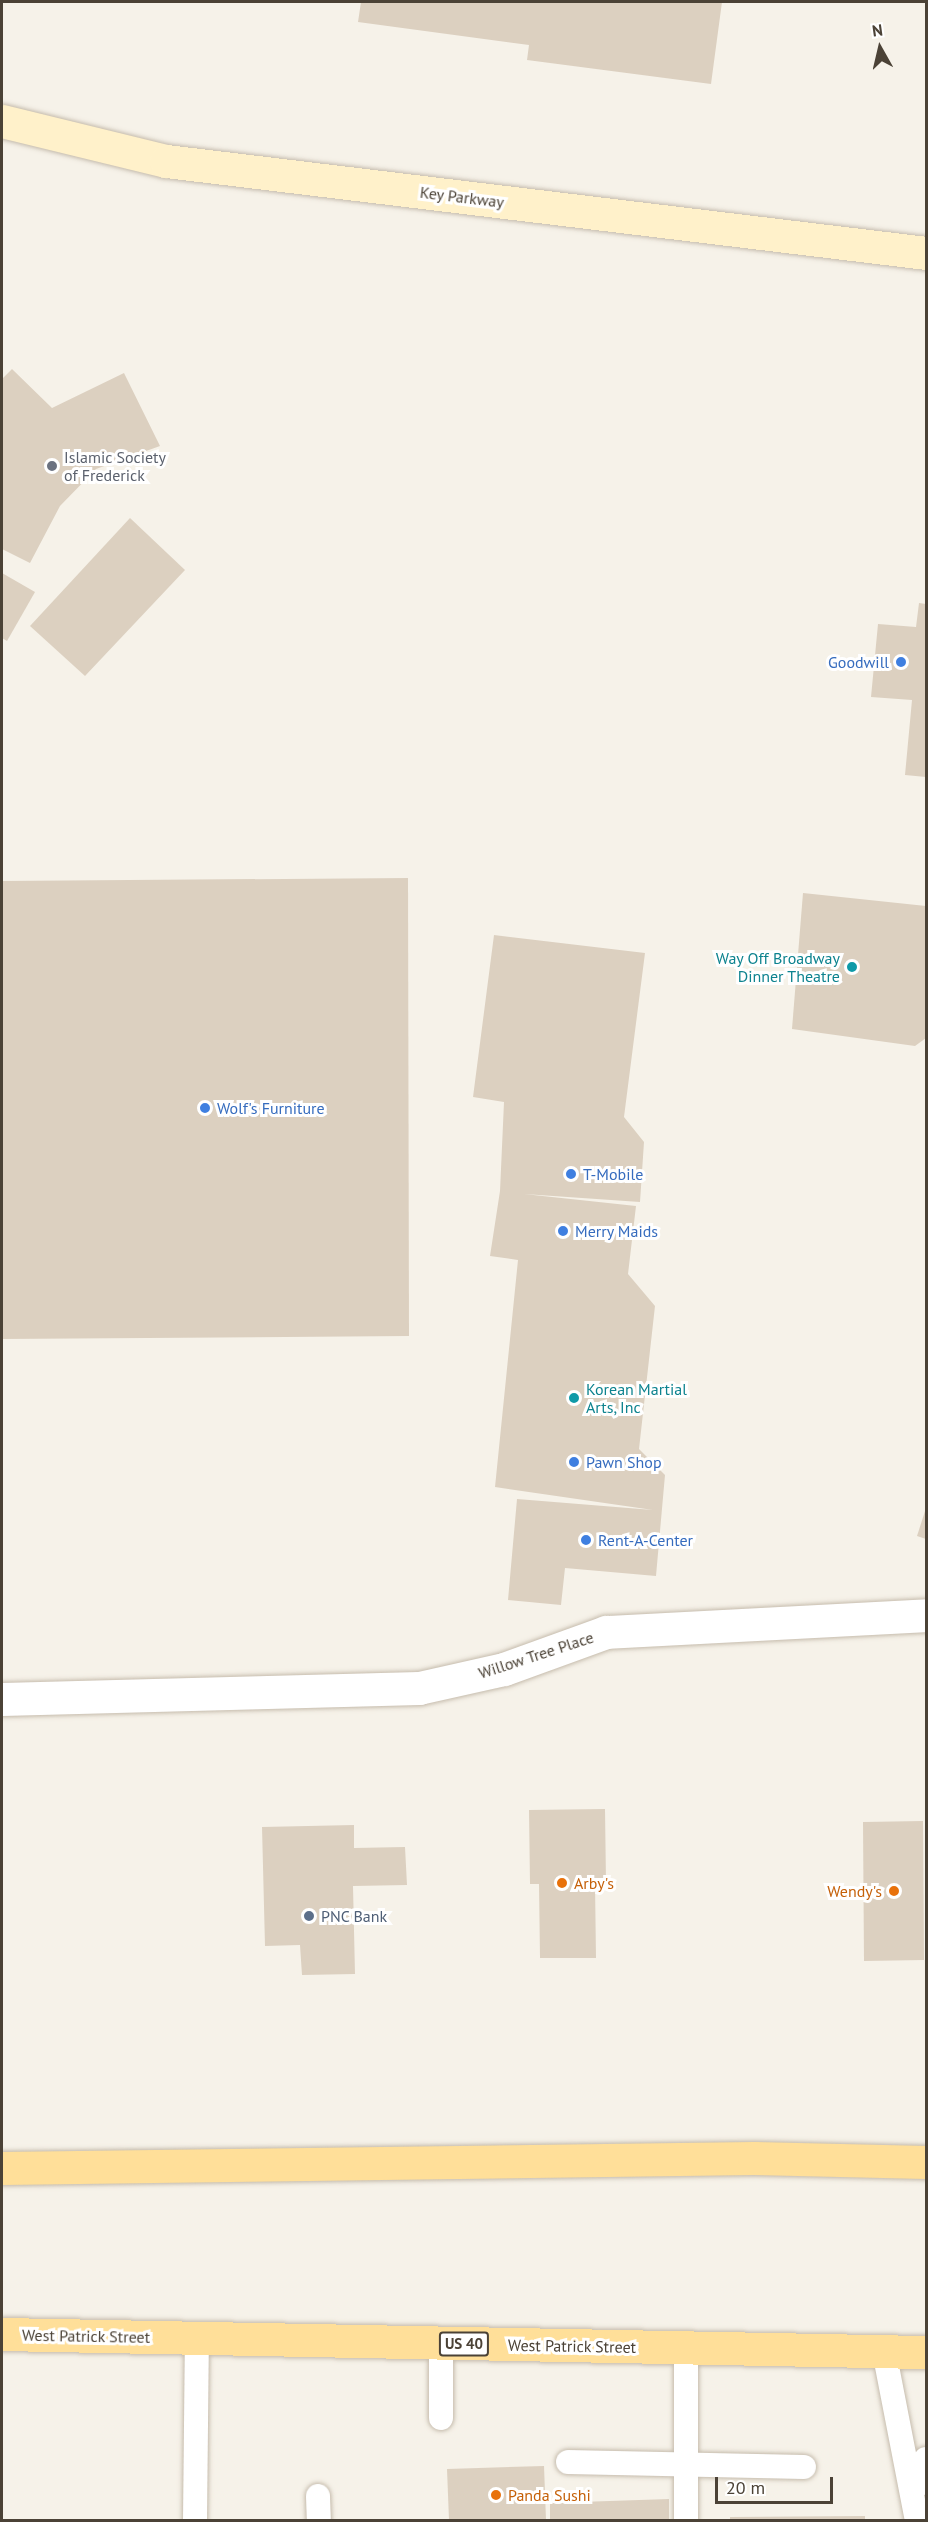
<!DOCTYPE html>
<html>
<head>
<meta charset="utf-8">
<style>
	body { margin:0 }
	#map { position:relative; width:928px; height:2522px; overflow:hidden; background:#f6f2e9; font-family:"PT Sans",sans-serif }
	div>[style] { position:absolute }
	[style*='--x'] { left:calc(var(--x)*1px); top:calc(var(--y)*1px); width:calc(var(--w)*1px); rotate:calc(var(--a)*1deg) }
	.building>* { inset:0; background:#dcd0c0 }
	.roads { filter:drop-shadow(0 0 2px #c6bcad) drop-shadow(0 0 2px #c6bcad) }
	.lane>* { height:24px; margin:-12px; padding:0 12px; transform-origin:12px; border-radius:12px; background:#fff }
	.street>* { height:33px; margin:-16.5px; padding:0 16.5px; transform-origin:16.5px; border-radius:16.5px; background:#fff }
	.secondary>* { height:33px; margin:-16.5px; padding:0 16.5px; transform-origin:16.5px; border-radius:16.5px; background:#fff1ca }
	.primary>* { height:33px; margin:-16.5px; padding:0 16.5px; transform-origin:16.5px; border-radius:16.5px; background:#ffdf99 }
	.dots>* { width:16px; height:16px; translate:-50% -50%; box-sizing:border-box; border:3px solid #fff; border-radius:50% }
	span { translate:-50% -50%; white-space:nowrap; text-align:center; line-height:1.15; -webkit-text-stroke:6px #fff; paint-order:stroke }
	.shield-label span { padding:2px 4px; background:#fff; border:2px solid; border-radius:4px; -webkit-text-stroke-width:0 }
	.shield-label { font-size:15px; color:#4b4236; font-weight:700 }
	.street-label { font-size:16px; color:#4b4236 }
	.worship-label { font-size:16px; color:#5b616d }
	.left { translate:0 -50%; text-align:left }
	.shop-label { font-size:16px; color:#366cbe }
	.right { translate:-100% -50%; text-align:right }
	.culture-label { font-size:16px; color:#0d838f }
	.food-label { font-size:16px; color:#c56008 }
	.service-label { font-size:16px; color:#4e5e75 }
	.frame { position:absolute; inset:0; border:3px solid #4b4236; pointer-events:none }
	.north { position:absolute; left:850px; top:18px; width:60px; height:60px; -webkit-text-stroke:4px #fff; paint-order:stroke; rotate:352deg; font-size:16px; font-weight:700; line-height:24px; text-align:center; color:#4b4236 }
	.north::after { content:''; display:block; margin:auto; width:21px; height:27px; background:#4b4236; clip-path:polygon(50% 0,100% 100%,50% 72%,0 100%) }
	.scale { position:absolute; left:715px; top:2477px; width:118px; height:27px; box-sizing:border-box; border:3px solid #4b4236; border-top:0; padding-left:8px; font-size:18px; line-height:21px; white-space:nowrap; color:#4b4236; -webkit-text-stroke:4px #fff; paint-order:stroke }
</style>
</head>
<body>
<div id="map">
	<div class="building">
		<div style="clip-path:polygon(361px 2px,722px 2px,711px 84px,527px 60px,529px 45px,358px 22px)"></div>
		<div style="clip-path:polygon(12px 369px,52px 408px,124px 373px,160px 446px,96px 469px,60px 506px,30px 563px,2px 549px,2px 379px)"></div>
		<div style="clip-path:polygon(130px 518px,185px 570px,85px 676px,30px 626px)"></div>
		<div style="clip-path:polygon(2px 573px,35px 592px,7px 641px,2px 638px)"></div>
		<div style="clip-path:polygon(919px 603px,926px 604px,926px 777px,905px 775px,912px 700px,871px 697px,878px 624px,916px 627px)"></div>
		<div style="clip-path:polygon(408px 878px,409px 1336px,2px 1339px,2px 881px)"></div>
		<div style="clip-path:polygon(803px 893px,926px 906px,926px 1038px,915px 1046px,792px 1029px)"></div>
		<div style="clip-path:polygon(494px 935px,645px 953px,624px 1117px,644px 1142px,640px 1202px,524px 1194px,636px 1206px,628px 1274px,655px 1306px,639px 1449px,665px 1475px,656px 1576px,565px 1568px,561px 1605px,508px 1600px,517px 1499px,653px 1510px,495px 1487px,518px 1260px,490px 1256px,500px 1191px,504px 1102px,473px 1097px)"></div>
		<div style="clip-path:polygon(926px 1508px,926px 1539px,917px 1536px)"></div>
		<div style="clip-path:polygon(605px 1809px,606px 1882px,595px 1883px,596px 1958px,540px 1958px,539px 1884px,530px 1884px,529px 1810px)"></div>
		<div style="clip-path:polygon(923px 1821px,924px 1960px,864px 1961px,863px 1822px)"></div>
		<div style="clip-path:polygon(354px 1825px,354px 1848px,405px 1847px,407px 1885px,353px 1886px,355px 1974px,302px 1975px,300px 1945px,265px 1946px,262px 1827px)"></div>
		<div style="clip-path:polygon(544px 2466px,546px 2520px,449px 2520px,447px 2469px)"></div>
		<div style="clip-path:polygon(669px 2499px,669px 2520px,550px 2520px,550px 2503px)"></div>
		<div style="clip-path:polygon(865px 2516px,865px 2520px,730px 2520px,730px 2517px)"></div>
	</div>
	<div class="roads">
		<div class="lane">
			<div style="--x:441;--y:2343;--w:75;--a:90"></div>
			<div style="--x:686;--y:2348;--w:172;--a:90"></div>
			<div style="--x:884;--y:2351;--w:172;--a:79"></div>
			<div style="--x:926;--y:2459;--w:13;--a:113"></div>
			<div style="--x:921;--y:2471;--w:13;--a:67"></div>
			<div style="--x:568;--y:2462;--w:236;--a:1.2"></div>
			<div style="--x:318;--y:2496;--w:24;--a:88"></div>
			<div style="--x:195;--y:2520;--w:182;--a:-89.4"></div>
		</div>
		<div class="street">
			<div style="--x:2;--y:1699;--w:417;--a:-1.5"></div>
			<div style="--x:419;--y:1688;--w:87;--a:-12.6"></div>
			<div style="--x:504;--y:1669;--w:109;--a:-19.9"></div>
			<div style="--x:606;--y:1632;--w:320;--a:-3"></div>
		</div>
		<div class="secondary">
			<div style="--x:2;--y:121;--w:169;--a:13.7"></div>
			<div style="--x:166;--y:161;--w:766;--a:6.9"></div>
		</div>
		<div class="primary">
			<div style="--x:2;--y:2168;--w:752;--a:-0.76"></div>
			<div style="--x:754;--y:2158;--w:172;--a:1.3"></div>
			<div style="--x:2;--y:2334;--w:924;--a:1.12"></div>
		</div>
	</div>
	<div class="dots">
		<div style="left:52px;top:466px;background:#6b7280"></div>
		<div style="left:901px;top:662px;background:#3f7fe0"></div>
		<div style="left:852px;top:967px;background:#0f9aa8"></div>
		<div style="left:205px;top:1108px;background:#3f7fe0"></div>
		<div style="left:571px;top:1174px;background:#3f7fe0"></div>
		<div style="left:563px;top:1231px;background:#3f7fe0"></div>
		<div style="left:574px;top:1398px;background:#0f9aa8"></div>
		<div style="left:574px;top:1462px;background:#3f7fe0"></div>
		<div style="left:586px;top:1540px;background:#3f7fe0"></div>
		<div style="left:562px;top:1883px;background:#e8710a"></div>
		<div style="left:894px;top:1891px;background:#e8710a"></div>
		<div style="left:309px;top:1916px;background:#5c6f8a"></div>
		<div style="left:496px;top:2495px;background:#e8710a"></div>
	</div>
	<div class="shield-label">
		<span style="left:464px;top:2344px">US 40</span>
	</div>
	<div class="street-label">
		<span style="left:462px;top:197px;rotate:7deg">Key Parkway</span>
		<span style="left:536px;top:1655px;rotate:-18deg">Willow Tree Place</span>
		<span style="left:86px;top:2336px;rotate:1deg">West Patrick Street</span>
		<span style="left:572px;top:2346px;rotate:1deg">West Patrick Street</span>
	</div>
	<div class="worship-label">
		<span class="left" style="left:64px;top:466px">Islamic Society<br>of Frederick</span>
	</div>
	<div class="shop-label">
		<span class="right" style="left:889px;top:662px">Goodwill</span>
		<span class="left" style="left:217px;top:1108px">Wolf's Furniture</span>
		<span class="left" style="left:583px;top:1174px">T-Mobile</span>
		<span class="left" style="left:575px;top:1231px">Merry Maids</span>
		<span class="left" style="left:586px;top:1462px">Pawn Shop</span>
		<span class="left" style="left:598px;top:1540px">Rent-A-Center</span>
	</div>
	<div class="culture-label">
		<span class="right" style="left:840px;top:967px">Way Off Broadway<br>Dinner Theatre</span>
		<span class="left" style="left:586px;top:1398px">Korean Martial<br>Arts, Inc</span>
	</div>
	<div class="food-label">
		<span class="left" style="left:574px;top:1883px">Arby's</span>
		<span class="right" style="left:882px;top:1891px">Wendy's</span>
		<span class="left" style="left:508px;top:2495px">Panda Sushi</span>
	</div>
	<div class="service-label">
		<span class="left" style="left:321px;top:1916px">PNC Bank</span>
	</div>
	<div class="frame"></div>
	<div class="north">N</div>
	<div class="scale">20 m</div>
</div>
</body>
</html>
